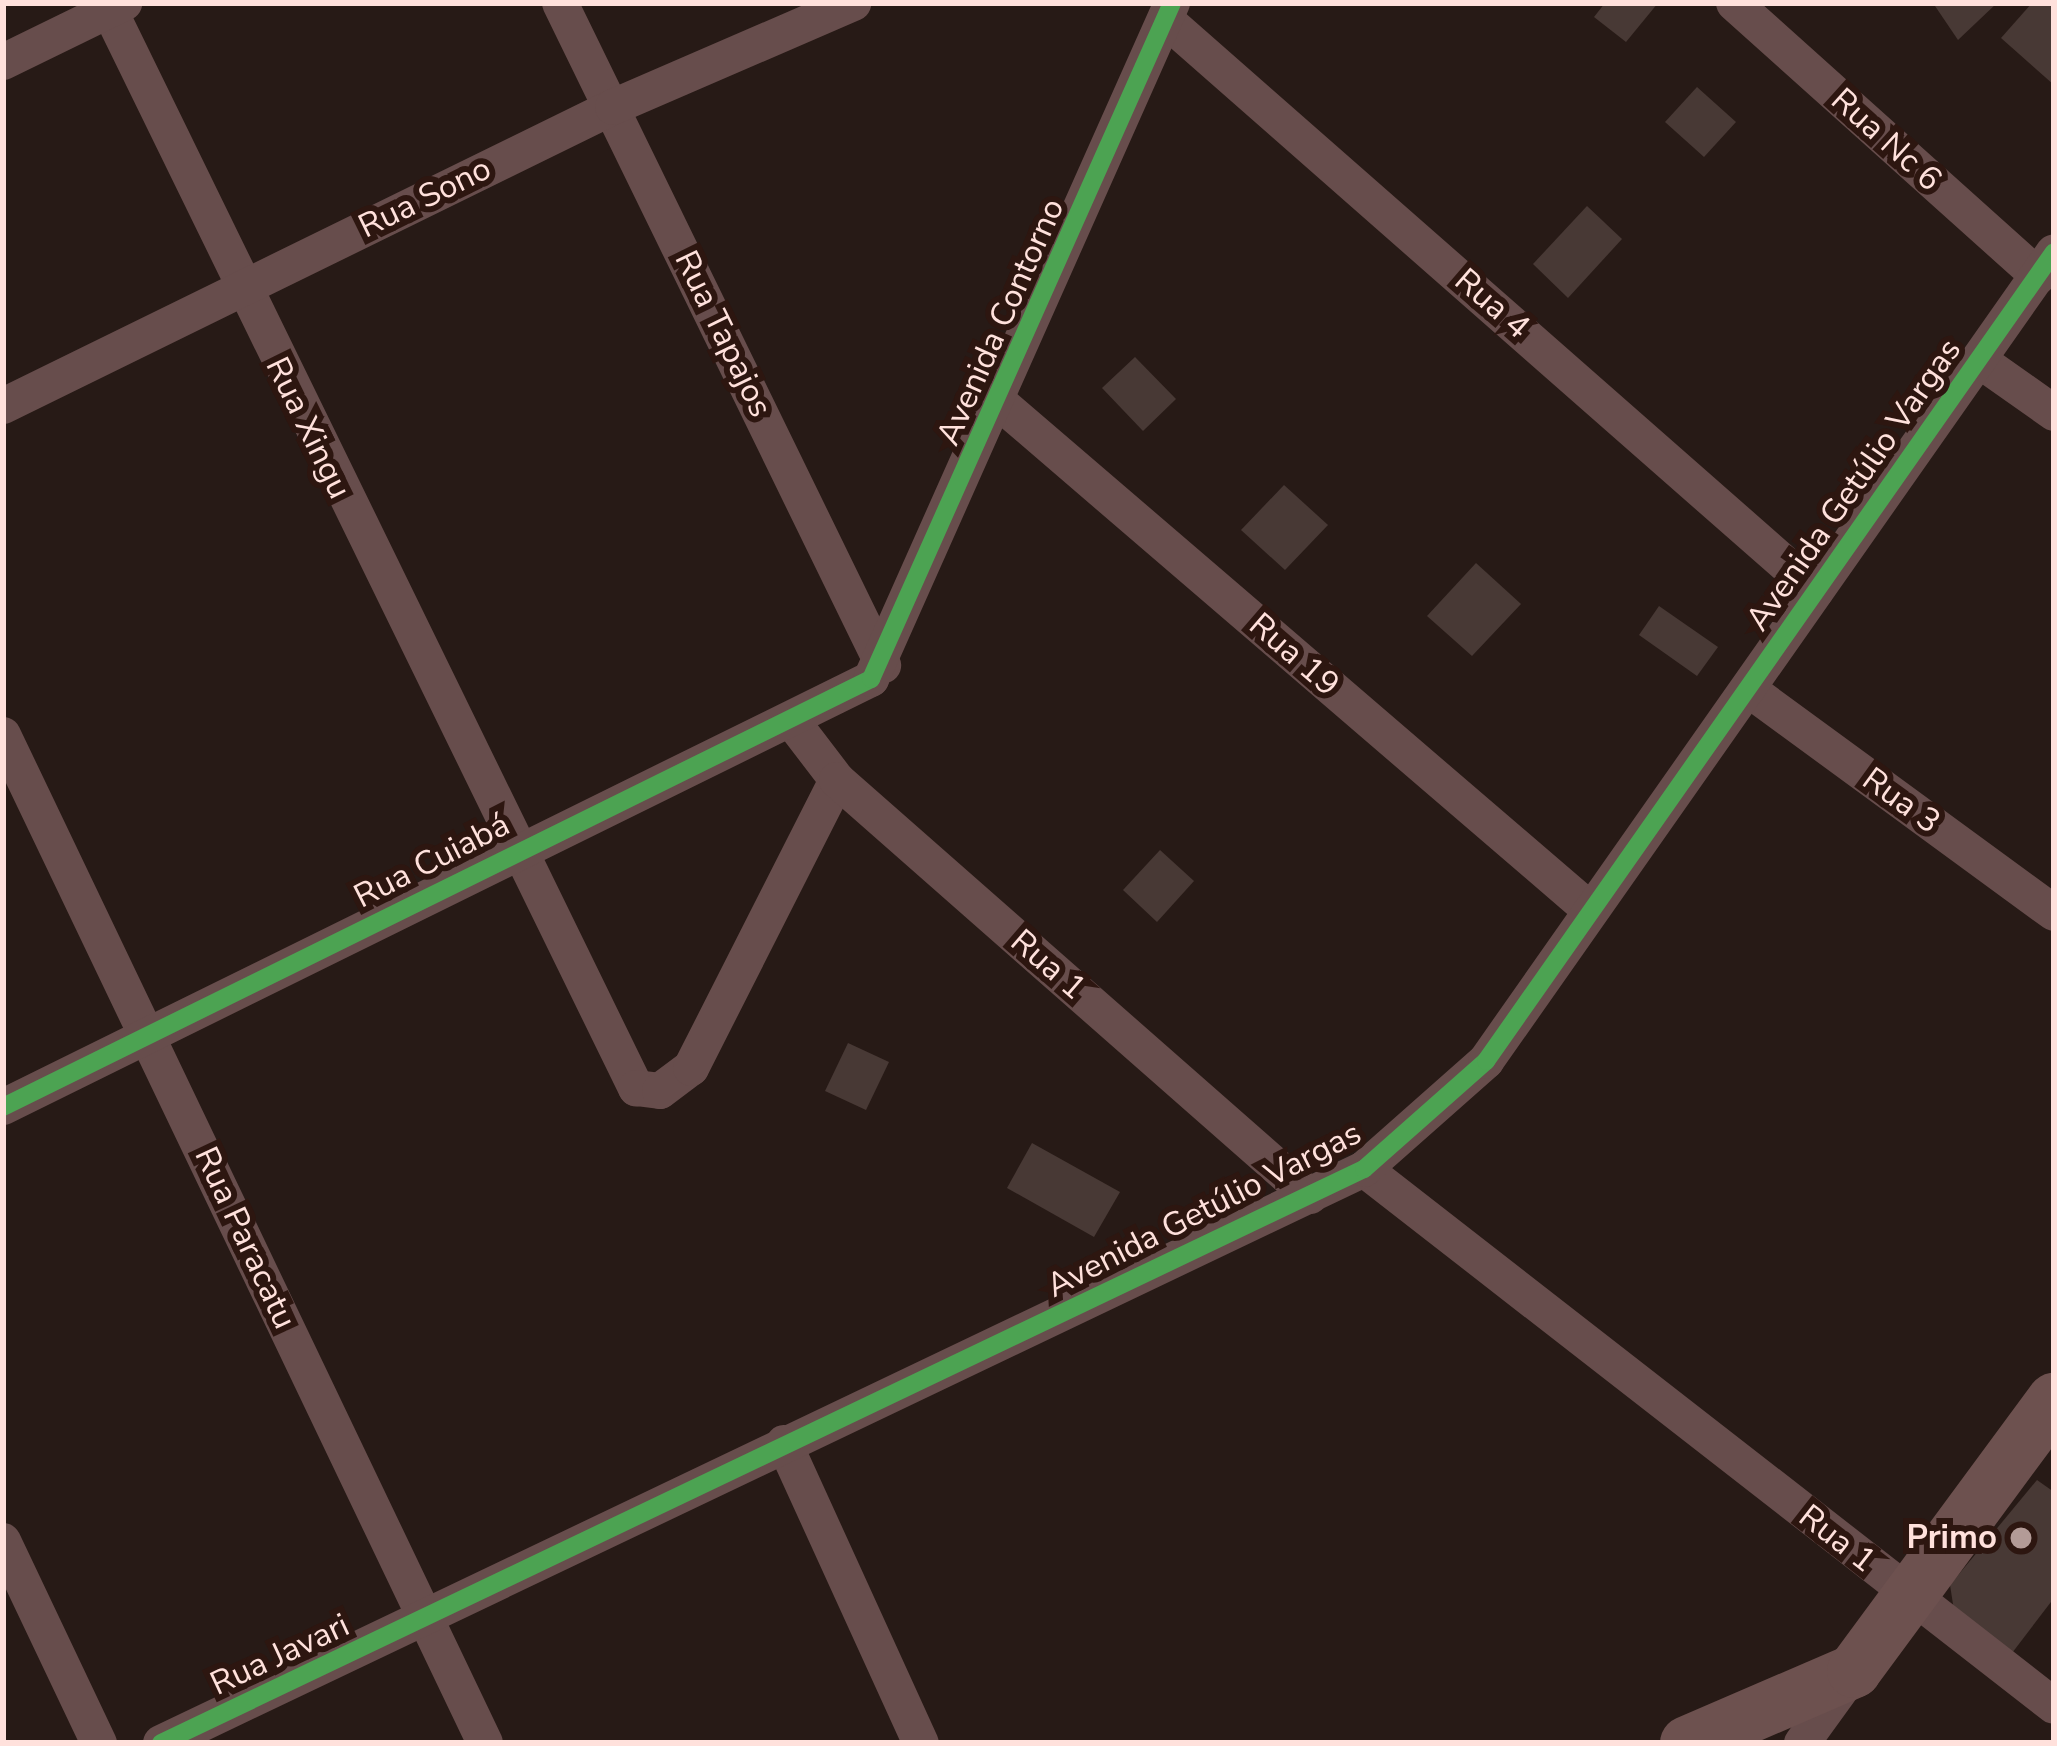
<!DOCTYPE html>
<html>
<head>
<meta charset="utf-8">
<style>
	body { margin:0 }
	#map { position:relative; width:2057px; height:1746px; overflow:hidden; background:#271a16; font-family:"Nunito Sans",sans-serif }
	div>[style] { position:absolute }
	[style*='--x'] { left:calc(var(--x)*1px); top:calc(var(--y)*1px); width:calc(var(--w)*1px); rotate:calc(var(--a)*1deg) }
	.building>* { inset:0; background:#483935 }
	.street>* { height:36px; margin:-18px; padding:0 18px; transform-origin:18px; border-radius:18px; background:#674d4c }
	.secondary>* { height:54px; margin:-27px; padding:0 27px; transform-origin:27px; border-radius:27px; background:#6d514f }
	.cycleway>* { height:18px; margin:-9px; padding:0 9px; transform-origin:9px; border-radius:9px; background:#4ca352 }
	.dots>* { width:33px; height:33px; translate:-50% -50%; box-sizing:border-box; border:6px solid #2d1610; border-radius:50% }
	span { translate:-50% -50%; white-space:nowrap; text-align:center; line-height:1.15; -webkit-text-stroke:12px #2d1610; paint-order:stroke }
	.street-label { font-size:33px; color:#ffe1dc }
	.poi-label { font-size:33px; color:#ffe1dc; font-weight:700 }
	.right { translate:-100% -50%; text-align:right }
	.frame { position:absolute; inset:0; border:6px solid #ffe1dc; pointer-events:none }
</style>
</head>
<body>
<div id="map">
	<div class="building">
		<div style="clip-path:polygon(1605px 3px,1658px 3px,1626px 42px,1594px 17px)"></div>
		<div style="clip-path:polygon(1933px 3px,1997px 3px,1958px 40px)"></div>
		<div style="clip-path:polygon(2032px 3px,2054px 3px,2054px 85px,2001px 38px)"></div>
		<div style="clip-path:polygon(1697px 87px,1736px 122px,1704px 157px,1665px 122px)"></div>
		<div style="clip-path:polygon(1587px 206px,1622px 239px,1568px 298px,1533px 264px)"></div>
		<div style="clip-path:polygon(1135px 357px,1176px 399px,1143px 431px,1102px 388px)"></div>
		<div style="clip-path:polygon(1284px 485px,1328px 525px,1285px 570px,1241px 530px)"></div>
		<div style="clip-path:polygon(1476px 563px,1521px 604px,1472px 656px,1427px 616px)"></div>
		<div style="clip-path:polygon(1659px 606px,1718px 647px,1697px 676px,1639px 635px)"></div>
		<div style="clip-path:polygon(1160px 850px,1194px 881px,1157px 922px,1123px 890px)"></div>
		<div style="clip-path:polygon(848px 1043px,889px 1062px,866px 1110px,825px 1091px)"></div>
		<div style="clip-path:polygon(1032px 1143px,1120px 1192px,1094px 1237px,1007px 1188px)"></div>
		<div style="clip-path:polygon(2037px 1480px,2054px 1492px,2054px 1598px,2009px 1657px,1955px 1617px,1950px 1585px)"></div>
	</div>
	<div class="street">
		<div style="--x:106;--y:3;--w:1208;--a:63.97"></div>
		<div style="--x:636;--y:1088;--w:24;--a:7"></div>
		<div style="--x:660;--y:1091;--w:39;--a:-37"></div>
		<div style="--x:691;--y:1068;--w:323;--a:-63.1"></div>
		<div style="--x:560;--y:3;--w:737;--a:63.99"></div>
		<div style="--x:1734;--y:3;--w:409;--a:41.9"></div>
		<div style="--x:1166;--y:20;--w:865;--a:41.3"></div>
		<div style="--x:3;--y:62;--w:135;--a:-26"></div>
		<div style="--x:1979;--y:360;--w:92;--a:35.2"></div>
		<div style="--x:999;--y:402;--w:778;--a:40.67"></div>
		<div style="--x:3;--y:406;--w:679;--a:-26.11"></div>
		<div style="--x:613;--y:107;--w:262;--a:-23.4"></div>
		<div style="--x:1748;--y:689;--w:379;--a:36.2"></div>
		<div style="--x:795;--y:725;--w:69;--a:52.6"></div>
		<div style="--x:837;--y:780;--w:630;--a:41.33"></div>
		<div style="--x:3;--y:735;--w:1117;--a:64.44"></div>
		<div style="--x:3;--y:1107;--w:968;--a:-26.25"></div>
		<div style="--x:871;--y:679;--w:740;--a:-66"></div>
		<div style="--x:1364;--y:1169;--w:874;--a:37.89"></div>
		<div style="--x:784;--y:1443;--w:330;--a:65.5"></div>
		<div style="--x:3;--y:1541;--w:224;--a:64.6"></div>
		<div style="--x:161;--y:1743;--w:1333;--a:-25.51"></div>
		<div style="--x:1364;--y:1169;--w:163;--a:-41.5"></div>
		<div style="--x:1486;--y:1061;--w:988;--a:-54.93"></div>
		<div style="--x:1802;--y:1743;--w:80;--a:-54.1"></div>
	</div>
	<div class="secondary">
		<div style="--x:1687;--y:1743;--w:182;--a:-23.3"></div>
		<div style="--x:1854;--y:1671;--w:337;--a:-53.6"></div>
	</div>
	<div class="cycleway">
		<div style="--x:3;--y:1107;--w:968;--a:-26.25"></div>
		<div style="--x:871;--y:679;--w:740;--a:-66"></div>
		<div style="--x:161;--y:1743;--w:1333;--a:-25.51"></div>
		<div style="--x:1364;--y:1169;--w:163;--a:-41.5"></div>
		<div style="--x:1486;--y:1061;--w:988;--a:-54.93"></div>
	</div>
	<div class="dots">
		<div style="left:2021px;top:1538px;background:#b39b97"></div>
	</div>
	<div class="street-label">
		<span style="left:1886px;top:140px;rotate:42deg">Rua Nc 6</span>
		<span style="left:425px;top:198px;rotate:-26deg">Rua Sono</span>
		<span style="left:1492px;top:304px;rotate:41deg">Rua 4</span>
		<span style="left:1001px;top:322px;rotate:-66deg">Avenida Contorno</span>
		<span style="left:723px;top:334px;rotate:64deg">Rua Tapajos</span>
		<span style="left:308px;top:428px;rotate:64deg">Rua Xingu</span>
		<span style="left:1854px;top:485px;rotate:-55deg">Avenida Getúlio Vargas</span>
		<span style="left:1294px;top:655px;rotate:41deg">Rua 19</span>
		<span style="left:1901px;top:801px;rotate:36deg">Rua 3</span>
		<span style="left:432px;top:861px;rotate:-27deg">Rua Cuiabá</span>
		<span style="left:1048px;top:965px;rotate:41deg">Rua 1</span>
		<span style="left:1204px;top:1210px;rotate:-27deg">Avenida Getúlio Vargas</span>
		<span style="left:245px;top:1238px;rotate:65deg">Rua Paracatu</span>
		<span style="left:1837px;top:1539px;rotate:38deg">Rua 1</span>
		<span style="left:280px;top:1655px;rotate:-25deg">Rua Javari</span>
	</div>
	<div class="poi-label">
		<span class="right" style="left:1997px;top:1538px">Primo</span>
	</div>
	<div class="frame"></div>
</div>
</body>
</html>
